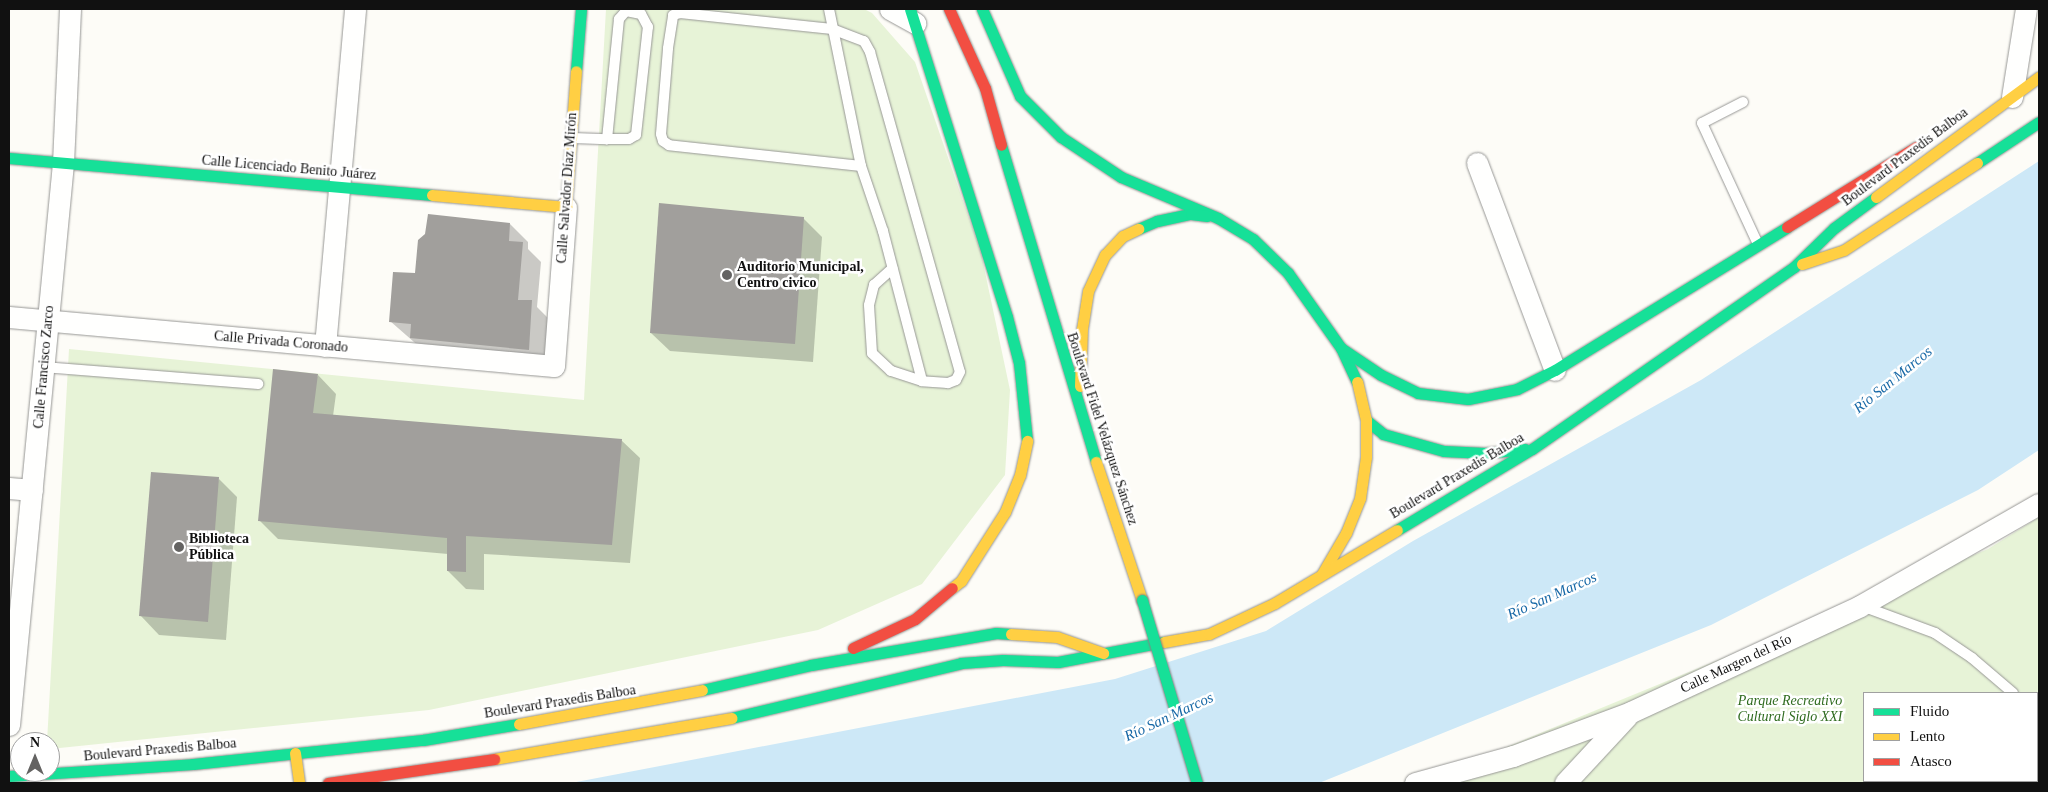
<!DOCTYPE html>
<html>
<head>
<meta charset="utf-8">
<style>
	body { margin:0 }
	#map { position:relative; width:2048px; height:792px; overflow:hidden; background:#fdfcf7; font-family:Georgia,serif }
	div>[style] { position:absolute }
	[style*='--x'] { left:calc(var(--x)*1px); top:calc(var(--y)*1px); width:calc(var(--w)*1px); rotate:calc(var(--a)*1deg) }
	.green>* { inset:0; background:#e7f3d7 }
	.water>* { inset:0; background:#cde8f7 }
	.shadow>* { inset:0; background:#0003 }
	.building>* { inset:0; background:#a19f9c }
	.roads { filter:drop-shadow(0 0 1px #979795) drop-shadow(0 0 1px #979795) }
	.lane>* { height:10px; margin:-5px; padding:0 5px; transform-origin:5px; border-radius:5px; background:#fffffe }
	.street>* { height:21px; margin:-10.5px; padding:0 10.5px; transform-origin:10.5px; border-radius:10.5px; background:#fffffe }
	.fast>* { height:11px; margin:-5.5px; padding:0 5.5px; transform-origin:5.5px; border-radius:5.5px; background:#16e098 }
	.slow>* { height:11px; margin:-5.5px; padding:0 5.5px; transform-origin:5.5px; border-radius:5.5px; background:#ffcf43 }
	.jam>* { height:11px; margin:-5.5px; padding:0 5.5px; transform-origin:5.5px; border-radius:5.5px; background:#f24e42 }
	.bridges { filter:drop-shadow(0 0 1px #858482) drop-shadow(0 0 1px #858482) }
	.fast-bridge>* { height:11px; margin:-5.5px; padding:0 5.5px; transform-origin:5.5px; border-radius:5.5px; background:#16e098 }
	.dots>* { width:14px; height:14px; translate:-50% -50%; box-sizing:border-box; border:2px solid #fff; border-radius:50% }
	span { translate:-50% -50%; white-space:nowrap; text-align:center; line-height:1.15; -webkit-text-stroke:5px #fff; paint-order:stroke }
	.street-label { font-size:14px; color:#111 }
	.poi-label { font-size:14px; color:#111; font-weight:700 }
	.left { translate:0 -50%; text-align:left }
	.park-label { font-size:14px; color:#2f6b1f; font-style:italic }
	.water-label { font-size:15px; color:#1768a6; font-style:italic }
	.frame { position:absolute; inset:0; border:10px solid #111; pointer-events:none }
	.legend { position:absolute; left:1863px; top:692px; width:175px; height:90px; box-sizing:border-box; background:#fff; border:1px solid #a0a0a0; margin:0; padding:6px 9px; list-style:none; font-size:15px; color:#111 }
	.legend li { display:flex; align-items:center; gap:10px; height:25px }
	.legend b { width:25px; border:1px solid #a0a0a0 }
	.north { position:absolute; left:10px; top:732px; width:50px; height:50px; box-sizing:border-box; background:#fff; border:1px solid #a0a0a0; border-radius:50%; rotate:0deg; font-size:14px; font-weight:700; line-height:20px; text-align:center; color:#111 }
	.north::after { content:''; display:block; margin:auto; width:18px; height:22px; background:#646362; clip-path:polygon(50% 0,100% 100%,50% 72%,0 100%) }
</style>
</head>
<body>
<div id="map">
	<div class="green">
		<div style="clip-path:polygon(606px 9px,864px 9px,872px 13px,915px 62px,981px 253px,1010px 390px,1005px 475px,922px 584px,818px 630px,429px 710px,50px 749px,50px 742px,47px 742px,69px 349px,584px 400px)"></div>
		<div style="clip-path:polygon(evenodd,2039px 517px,2039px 783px,1453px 783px,1470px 762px,1988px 549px,2039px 517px,1864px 693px,2037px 693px,2037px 781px,1864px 781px,1864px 693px)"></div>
	</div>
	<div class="water">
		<div style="clip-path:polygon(2039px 161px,2039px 450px,1978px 490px,1711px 625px,1319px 783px,571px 783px,1115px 679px,1266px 631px,1413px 541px,1701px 380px)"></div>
	</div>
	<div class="shadow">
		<div style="clip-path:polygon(803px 218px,822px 237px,813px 362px,670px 351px,651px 333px)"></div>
		<div style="clip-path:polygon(510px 224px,528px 242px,528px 249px,541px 262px,537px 307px,550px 320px,547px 368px,430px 356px,390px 321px,416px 274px)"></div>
		<div style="clip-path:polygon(318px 375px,336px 394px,333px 416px,621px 440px,640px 458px,630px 563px,484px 554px,484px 590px,466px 589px,448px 571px,448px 554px,278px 539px,259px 520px)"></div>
		<div style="clip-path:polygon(219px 479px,237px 497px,226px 640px,159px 635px,141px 616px)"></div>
	</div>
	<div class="building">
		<div style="clip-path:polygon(659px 203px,804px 217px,795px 344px,650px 333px)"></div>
		<div style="clip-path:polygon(428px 214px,510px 223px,509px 241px,523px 242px,518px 300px,532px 300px,529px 350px,410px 338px,411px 324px,389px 322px,393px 272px,415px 273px,418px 240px,425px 234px)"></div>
		<div style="clip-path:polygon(273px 369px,318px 374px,313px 413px,622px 439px,612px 545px,466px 536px,466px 572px,447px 571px,447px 538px,258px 521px)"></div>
		<div style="clip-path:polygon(151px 472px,219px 477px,208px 622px,139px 616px)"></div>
	</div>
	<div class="roads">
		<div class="lane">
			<div style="--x:829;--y:9;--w:160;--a:78.5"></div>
			<div style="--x:861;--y:166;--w:69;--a:71.3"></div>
			<div style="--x:883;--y:231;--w:155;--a:75.4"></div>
			<div style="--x:1743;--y:102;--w:46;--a:152.9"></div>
			<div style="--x:1702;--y:123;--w:133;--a:65.2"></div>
			<div style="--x:573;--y:138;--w:34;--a:2"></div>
			<div style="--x:607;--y:139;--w:22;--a:0"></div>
			<div style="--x:629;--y:139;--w:8;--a:-30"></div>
			<div style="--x:636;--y:135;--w:109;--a:-83.7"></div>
			<div style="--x:648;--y:27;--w:15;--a:-118"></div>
			<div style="--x:641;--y:14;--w:15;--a:-169"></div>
			<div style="--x:626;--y:11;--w:11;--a:131"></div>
			<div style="--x:619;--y:19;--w:121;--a:95.7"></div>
			<div style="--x:861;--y:166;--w:193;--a:-173.8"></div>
			<div style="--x:669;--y:145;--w:7;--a:-146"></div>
			<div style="--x:663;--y:141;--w:7;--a:-106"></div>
			<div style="--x:661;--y:134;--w:86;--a:-85.3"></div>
			<div style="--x:668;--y:48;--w:33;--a:-81"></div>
			<div style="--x:673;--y:15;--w:7;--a:-16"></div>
			<div style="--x:680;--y:13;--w:153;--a:6"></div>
			<div style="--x:832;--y:29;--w:34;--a:21"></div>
			<div style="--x:864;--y:41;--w:13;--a:61"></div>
			<div style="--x:870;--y:52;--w:332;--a:74.3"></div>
			<div style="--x:960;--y:372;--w:9;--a:117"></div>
			<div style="--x:956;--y:380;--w:9;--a:159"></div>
			<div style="--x:948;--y:383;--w:26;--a:-176"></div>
			<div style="--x:922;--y:381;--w:33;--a:-162"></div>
			<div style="--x:891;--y:371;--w:26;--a:-137"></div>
			<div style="--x:872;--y:353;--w:48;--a:-93.6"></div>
			<div style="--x:869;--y:305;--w:21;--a:-76"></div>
			<div style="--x:874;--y:285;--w:25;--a:-42"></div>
			<div style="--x:43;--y:367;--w:216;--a:4.5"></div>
			<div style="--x:1862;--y:606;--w:78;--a:20.3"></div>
			<div style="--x:1935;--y:633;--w:45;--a:34"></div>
			<div style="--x:1972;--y:658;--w:54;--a:40.5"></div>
			<div style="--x:2037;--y:720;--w:4;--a:56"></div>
		</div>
		<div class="street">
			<div style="--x:890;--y:9;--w:29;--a:29"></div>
			<div style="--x:2012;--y:97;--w:89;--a:-81"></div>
			<div style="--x:1477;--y:163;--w:221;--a:69.4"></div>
			<div style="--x:9;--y:317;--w:547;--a:5.14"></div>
			<div style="--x:554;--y:366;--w:159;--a:-85.7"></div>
			<div style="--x:325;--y:346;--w:338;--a:-84.9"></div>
			<div style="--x:9;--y:488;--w:23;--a:5"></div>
			<div style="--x:9;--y:725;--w:565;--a:-84.51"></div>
			<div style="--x:63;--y:163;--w:154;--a:-87.4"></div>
			<div style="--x:1415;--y:783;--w:102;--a:-15.4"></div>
			<div style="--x:1513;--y:756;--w:126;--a:-20.4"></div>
			<div style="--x:1631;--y:712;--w:252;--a:-24.8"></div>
			<div style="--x:1860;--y:606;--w:206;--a:-29.7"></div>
			<div style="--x:1565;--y:783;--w:91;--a:-47.2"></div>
		</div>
		<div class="fast">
			<div style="--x:910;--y:9;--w:323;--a:72.5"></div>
			<div style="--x:1007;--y:317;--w:48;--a:75.4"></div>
			<div style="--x:1019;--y:363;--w:78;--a:84.1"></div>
			<div style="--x:982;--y:9;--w:95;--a:66.4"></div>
			<div style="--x:1020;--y:96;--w:58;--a:45"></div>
			<div style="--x:1061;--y:137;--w:72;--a:33.7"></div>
			<div style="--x:1121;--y:177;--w:105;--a:22.9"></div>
			<div style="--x:1218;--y:218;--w:41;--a:31"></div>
			<div style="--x:1253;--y:239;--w:49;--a:44.2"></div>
			<div style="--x:1288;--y:273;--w:92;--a:54.8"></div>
			<div style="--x:1341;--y:348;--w:38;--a:65"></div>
			<div style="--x:576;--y:71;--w:62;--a:-85.4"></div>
			<div style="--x:1001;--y:145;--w:331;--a:73.3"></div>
			<div style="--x:9;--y:158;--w:425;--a:5"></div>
			<div style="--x:1977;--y:163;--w:74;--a:-33.5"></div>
			<div style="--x:1138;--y:229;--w:21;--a:-23"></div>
			<div style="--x:1157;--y:221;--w:35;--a:-12"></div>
			<div style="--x:1191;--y:214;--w:16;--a:7"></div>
			<div style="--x:1341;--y:348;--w:48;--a:34"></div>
			<div style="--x:1381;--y:375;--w:41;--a:25.9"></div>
			<div style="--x:1418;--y:393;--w:50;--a:6.8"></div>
			<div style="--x:1468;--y:399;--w:50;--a:-11.5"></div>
			<div style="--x:1517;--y:389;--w:42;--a:-26.6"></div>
			<div style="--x:1555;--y:370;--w:273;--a:-31.6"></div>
			<div style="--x:1366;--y:420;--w:22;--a:39"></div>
			<div style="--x:1383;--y:434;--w:63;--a:15.6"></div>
			<div style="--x:1444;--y:451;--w:41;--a:2.8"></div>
			<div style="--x:1485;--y:453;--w:40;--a:-5.7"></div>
			<div style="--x:1397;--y:530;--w:157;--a:-31"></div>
			<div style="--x:1532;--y:449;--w:319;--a:-34.8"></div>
			<div style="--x:1794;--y:267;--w:56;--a:-44.3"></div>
			<div style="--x:1834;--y:228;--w:52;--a:-36.4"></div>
			<div style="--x:702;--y:690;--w:112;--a:-12.9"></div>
			<div style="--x:811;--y:665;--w:188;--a:-9.8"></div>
			<div style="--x:996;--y:633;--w:15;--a:4"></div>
			<div style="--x:731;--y:718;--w:236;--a:-13.4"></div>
			<div style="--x:961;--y:663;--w:42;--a:-4.1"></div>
			<div style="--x:1003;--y:660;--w:55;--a:2.1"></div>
			<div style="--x:1058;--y:662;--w:108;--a:-10.7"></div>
			<div style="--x:9;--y:776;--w:184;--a:-3.7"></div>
			<div style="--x:193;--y:764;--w:231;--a:-6"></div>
			<div style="--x:423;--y:740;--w:97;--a:-9.5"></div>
		</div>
		<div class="slow">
			<div style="--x:432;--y:195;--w:135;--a:5.1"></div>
			<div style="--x:566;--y:207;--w:136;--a:-85.8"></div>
			<div style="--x:1876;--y:197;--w:202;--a:-36.4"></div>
			<div style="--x:1802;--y:264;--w:44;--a:-18.4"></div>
			<div style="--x:1844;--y:250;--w:159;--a:-33.2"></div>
			<div style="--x:1080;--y:386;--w:57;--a:-88"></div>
			<div style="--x:1082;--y:329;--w:38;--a:-81"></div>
			<div style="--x:1088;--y:291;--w:40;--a:-65"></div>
			<div style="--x:1105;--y:255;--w:26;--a:-47"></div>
			<div style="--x:1123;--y:236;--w:17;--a:-25"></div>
			<div style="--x:1096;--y:462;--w:145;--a:71.6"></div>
			<div style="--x:1322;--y:574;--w:48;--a:-59.7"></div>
			<div style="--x:1346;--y:533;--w:38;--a:-68"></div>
			<div style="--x:1360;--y:498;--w:41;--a:-81.7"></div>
			<div style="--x:1366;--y:457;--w:37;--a:-90"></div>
			<div style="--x:1366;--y:420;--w:39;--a:-103"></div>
			<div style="--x:952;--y:588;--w:11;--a:-38"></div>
			<div style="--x:961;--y:581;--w:82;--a:-57.5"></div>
			<div style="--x:1005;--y:512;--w:40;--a:-68"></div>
			<div style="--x:1020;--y:475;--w:35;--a:-78"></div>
			<div style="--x:1011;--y:634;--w:46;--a:3.7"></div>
			<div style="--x:1057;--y:637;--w:49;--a:19.2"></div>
			<div style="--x:1164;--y:642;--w:46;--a:-10.1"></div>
			<div style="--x:1209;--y:634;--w:73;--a:-25.2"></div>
			<div style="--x:1275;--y:603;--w:142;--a:-30.9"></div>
			<div style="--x:519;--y:724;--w:186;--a:-10.5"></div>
			<div style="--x:295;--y:753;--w:30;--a:82"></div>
			<div style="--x:494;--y:759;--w:241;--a:-9.8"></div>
		</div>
		<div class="jam">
			<div style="--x:949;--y:9;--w:87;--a:65.5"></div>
			<div style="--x:985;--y:88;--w:59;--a:74.3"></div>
			<div style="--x:1787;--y:227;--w:152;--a:-31.8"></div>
			<div style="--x:853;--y:648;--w:68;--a:-25.1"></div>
			<div style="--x:915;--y:619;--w:48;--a:-40"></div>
			<div style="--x:328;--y:783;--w:168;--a:-8.2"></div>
		</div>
	</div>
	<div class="bridges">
		<div class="fast-bridge">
			<div style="--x:1142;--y:600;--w:191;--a:73.3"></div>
		</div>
	</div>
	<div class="dots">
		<div style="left:727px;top:275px;background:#646362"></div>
		<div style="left:179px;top:547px;background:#646362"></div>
	</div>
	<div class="street-label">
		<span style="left:1905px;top:157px;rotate:-37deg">Boulevard Praxedis Balboa</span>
		<span style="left:289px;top:168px;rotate:5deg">Calle Licenciado Benito Juárez</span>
		<span style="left:567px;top:188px;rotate:-86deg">Calle Salvador Díaz Mirón</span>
		<span style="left:281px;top:342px;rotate:5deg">Calle Privada Coronado</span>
		<span style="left:44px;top:367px;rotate:-85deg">Calle Francisco Zarco</span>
		<span style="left:1102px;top:429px;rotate:72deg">Boulevard Fidel Velázquez Sánchez</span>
		<span style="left:1457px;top:476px;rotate:-31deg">Boulevard Praxedis Balboa</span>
		<span style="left:1736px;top:664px;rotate:-25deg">Calle Margen del Río</span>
		<span style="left:560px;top:702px;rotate:-9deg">Boulevard Praxedis Balboa</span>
		<span style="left:160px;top:750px;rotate:-5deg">Boulevard Praxedis Balboa</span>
	</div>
	<div class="poi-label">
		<span class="left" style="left:737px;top:275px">Auditorio Municipal,<br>Centro civico</span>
		<span class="left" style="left:189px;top:547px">Biblioteca<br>Pública</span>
	</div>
	<div class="park-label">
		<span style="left:1790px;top:709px">Parque Recreativo<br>Cultural Siglo XXI</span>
	</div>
	<div class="water-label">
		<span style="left:1893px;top:380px;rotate:-39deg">Río San Marcos</span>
		<span style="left:1552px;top:596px;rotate:-24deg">Río San Marcos</span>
		<span style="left:1169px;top:717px;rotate:-25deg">Río San Marcos</span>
	</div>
	<div class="frame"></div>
	<ul class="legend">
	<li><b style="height:6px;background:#16e098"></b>Fluido</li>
	<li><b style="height:6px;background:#ffcf43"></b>Lento</li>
	<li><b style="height:6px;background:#f24e42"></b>Atasco</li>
	</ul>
	<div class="north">N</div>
</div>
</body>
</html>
